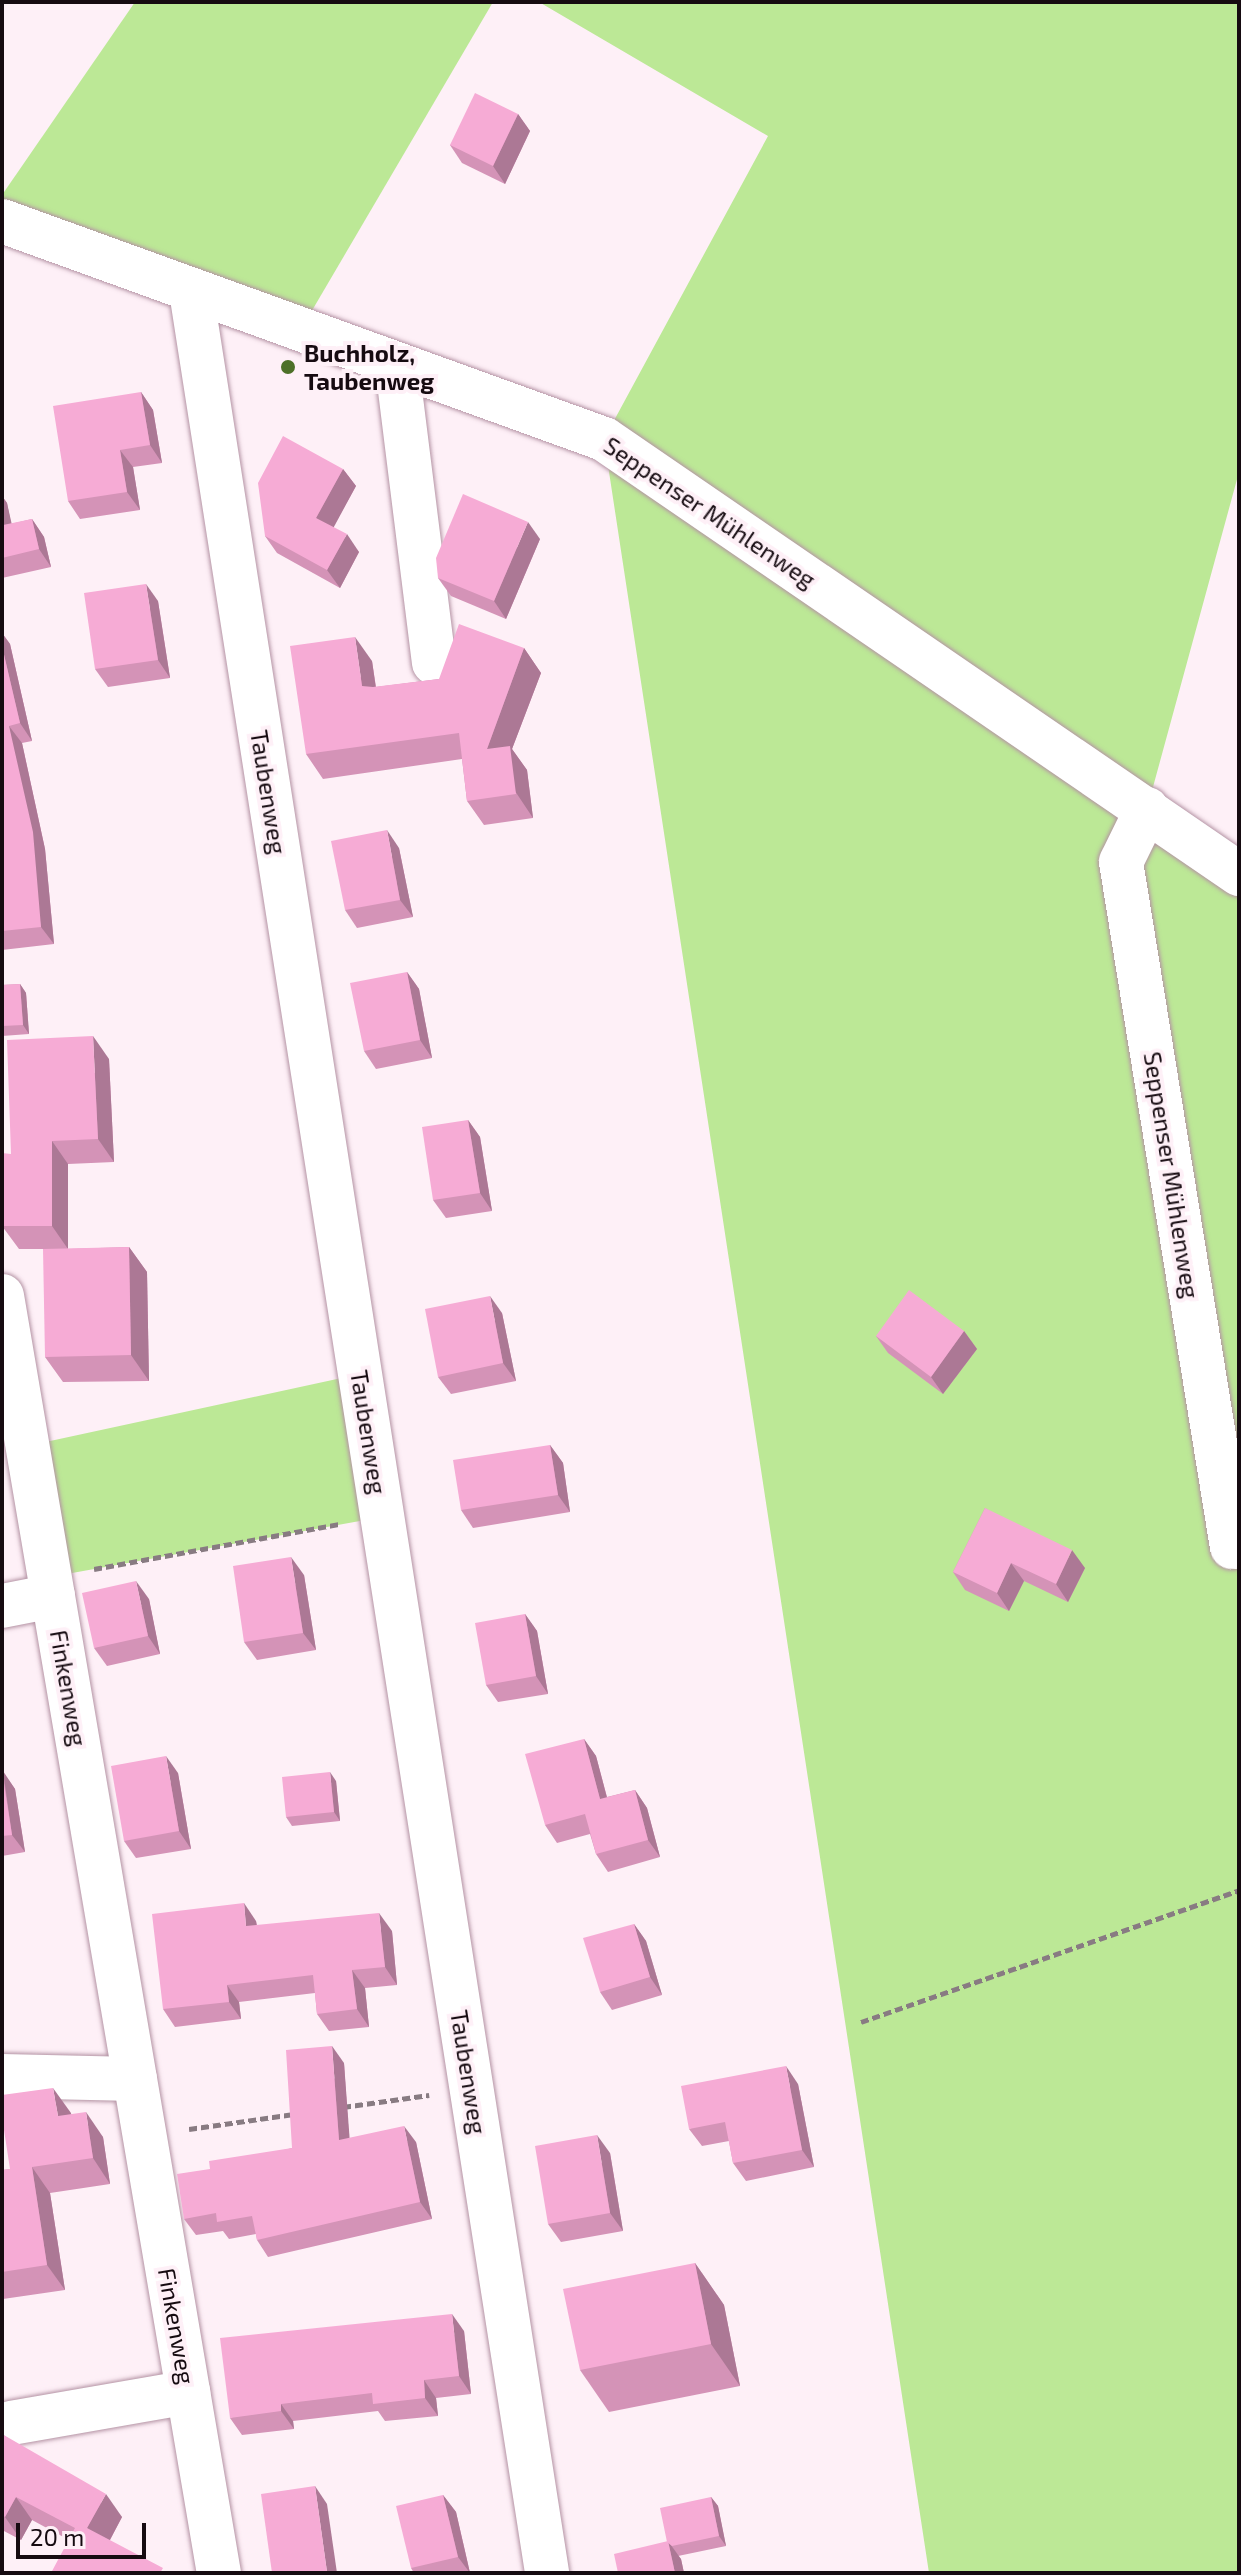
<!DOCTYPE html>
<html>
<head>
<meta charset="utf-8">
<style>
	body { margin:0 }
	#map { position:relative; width:1241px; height:2575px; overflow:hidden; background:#fef0f7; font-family:"Exo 2",sans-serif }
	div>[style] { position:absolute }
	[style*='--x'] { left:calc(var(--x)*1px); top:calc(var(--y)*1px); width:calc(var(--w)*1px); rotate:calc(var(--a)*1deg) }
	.green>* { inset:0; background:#bce896 }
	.path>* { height:5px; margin-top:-2.5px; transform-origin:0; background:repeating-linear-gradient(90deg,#887b82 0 8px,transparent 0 12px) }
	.roads { filter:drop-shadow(0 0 2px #b493a4) drop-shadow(0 0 2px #b493a4) }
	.minor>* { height:44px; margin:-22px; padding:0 22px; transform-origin:22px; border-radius:22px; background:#fff }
	.wall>* { inset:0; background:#d493b7 }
	.shaded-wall>* { inset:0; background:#ac7895 }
	.building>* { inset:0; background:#f6abd5 }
	.dots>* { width:22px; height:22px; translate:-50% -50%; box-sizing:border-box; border:4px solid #fef0f7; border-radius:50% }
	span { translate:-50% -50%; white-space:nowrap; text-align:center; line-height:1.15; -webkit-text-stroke:8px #fef0f7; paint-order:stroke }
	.poi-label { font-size:24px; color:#160b11; font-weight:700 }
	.left { translate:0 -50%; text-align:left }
	.street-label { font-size:24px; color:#160b11 }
	.frame { position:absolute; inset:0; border:4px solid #160b11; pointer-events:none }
	.scale { position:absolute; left:16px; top:2523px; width:130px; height:36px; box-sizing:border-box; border:4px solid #160b11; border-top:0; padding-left:10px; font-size:24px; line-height:28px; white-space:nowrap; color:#160b11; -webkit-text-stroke:6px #fef0f7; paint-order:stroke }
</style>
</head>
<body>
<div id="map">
	<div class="green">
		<div style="clip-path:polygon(135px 2px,493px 2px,300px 331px,2px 221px,2px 195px)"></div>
		<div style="clip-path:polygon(539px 2px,1239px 2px,1239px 472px,1147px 809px,1239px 874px,1239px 2573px,929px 2573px,604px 439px,768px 136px)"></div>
		<div style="clip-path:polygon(360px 1374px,382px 1517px,50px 1577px,27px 1446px)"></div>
	</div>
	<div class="path">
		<div style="--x:94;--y:1569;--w:250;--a:-10.4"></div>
		<div style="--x:861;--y:2022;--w:400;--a:-19.2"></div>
		<div style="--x:343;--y:2107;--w:87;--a:-7.9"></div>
		<div style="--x:189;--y:2129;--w:106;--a:-8.1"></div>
	</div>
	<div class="roads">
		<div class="minor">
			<div style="--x:2;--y:221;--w:640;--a:19.91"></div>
			<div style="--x:604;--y:439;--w:770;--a:34.41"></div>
			<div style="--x:191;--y:291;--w:2310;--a:81.13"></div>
			<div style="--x:397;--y:366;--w:299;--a:82.9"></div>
			<div style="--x:1147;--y:809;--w:59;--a:116.1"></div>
			<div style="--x:1121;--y:862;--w:694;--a:80.8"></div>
			<div style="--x:2;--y:1296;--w:1295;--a:80.36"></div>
			<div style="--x:2;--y:1606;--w:52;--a:-11.1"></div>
			<div style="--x:2;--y:2076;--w:133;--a:1.3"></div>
			<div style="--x:11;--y:2423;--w:180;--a:-9.9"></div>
		</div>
	</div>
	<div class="wall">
		<div style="clip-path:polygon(518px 114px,530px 131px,505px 184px,462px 163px,450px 145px)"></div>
		<div style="clip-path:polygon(141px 392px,153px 410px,162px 463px,133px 467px,140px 510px,80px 519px,68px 501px)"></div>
		<div style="clip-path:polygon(343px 469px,356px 486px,333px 527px,359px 552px,340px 588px,277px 553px,265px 536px)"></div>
		<div style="clip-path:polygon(2px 496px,7px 503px,11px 524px,32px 519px,44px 537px,51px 567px,2px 578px)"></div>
		<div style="clip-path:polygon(540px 539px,506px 619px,451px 596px,438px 578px)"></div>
		<div style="clip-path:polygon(158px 601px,170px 678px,108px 687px,95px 669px)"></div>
		<div style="clip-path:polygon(2px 633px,10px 644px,32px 741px,22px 743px,45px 849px,54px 944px,2px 950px)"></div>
		<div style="clip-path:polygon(524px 648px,541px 673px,512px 749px,527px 770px,533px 818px,484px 825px,467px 801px,462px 759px,323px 779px,306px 754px,372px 661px,376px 687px,439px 679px)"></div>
		<div style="clip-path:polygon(399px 848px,413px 917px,357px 928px,345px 910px)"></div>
		<div style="clip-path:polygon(407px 972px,419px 989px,432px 1058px,376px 1069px,364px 1051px)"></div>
		<div style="clip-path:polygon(20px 984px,26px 993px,29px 1034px,2px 1036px,2px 985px)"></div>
		<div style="clip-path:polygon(109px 1059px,114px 1162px,68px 1164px,68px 1249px,129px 1247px,147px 1272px,149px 1381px,63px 1382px,45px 1357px,56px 1249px,19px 1249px,2px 1226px,11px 1154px)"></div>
		<div style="clip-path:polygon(468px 1120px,480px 1137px,492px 1211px,446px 1218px,433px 1200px)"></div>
		<div style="clip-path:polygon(502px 1313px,516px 1381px,451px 1394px,438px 1377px)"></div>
		<div style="clip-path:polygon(964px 1331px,977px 1349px,943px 1394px,888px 1353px,876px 1336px)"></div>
		<div style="clip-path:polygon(550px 1445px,563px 1463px,570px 1512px,473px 1528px,461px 1510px)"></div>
		<div style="clip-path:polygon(985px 1508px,1085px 1568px,1068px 1602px,1024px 1581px,1009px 1611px,965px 1590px,953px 1572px)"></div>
		<div style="clip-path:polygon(304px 1575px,316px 1650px,257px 1660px,244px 1642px)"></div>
		<div style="clip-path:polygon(149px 1599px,160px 1654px,107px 1666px,94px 1648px)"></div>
		<div style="clip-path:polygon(525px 1614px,537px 1631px,548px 1694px,498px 1702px,486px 1685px)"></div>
		<div style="clip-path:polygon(584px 1739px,596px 1756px,607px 1797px,635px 1790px,647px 1808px,660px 1857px,608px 1872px,596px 1854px,590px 1834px,557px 1843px,545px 1825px)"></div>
		<div style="clip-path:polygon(2px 1771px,15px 1789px,25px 1852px,2px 1856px)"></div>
		<div style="clip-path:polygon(178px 1773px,191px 1849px,136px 1858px,124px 1841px)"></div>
		<div style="clip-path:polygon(336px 1781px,340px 1821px,292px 1826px,286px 1817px)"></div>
		<div style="clip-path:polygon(256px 1921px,257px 1925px,392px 1931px,397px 1985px,365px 1988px,369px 2027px,329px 2031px,317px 2014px,315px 1993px,239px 2002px,241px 2019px,175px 2027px,163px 2009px)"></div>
		<div style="clip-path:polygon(634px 1924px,646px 1941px,662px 1995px,612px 2010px,600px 1992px)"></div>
		<div style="clip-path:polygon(344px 2063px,349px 2138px,416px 2142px,432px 2219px,268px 2257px,257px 2240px,256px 2234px,229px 2239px,223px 2231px,196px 2235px,184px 2219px,210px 2169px,292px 2148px)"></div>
		<div style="clip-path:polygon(798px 2084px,814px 2167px,746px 2181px,733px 2163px,729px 2141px,702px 2146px,689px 2129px)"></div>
		<div style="clip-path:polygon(71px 2114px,103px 2137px,110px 2184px,50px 2193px,65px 2290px,3px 2299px,2px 2170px,10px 2169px)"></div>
		<div style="clip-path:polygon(610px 2153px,623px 2231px,561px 2242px,548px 2224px)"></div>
		<div style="clip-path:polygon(695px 2263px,724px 2305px,740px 2386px,609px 2412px,580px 2370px)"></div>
		<div style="clip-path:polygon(464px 2331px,471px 2394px,436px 2398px,438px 2416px,385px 2421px,378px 2411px,293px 2421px,294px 2429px,242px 2435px,230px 2418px)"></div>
		<div style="clip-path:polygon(2px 2434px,122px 2517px,110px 2540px,69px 2540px,32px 2520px,21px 2540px,2px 2530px)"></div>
		<div style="clip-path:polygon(443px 2495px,456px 2512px,470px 2573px,414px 2573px,411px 2568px)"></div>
		<div style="clip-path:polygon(711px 2497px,718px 2506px,726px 2546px,678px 2556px,681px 2559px,684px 2573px,618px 2573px,667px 2542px)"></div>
	</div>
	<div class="shaded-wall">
		<div style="clip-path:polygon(518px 114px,530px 131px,505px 184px,493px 166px)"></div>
		<div style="clip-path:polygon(141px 392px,153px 410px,162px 463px,150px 445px)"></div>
		<div style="clip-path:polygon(120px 450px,133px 467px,140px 510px,127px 492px)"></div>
		<div style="clip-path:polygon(343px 469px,356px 486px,329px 536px,316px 518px)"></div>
		<div style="clip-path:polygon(2px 496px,7px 503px,16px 543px,3px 525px,2px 519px)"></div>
		<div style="clip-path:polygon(32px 519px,44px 537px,51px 567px,39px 549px)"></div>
		<div style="clip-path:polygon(528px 522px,540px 539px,506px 619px,494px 601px)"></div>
		<div style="clip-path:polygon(347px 534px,359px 552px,340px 588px,327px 570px)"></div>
		<div style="clip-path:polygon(146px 584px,158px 601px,170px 678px,158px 660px)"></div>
		<div style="clip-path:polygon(2px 633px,10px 644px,32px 741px,20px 723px,2px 646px)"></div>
		<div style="clip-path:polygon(355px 637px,372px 661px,379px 710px,362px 686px)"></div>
		<div style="clip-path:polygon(524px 648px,541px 673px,512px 749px,527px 770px,533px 818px,487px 749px)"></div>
		<div style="clip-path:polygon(9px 726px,22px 743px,45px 849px,54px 944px,41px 927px)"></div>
		<div style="clip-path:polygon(387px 830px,399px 848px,413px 917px,400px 900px)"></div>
		<div style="clip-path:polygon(407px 972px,419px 989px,432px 1058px,420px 1040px)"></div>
		<div style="clip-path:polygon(20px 984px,26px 993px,29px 1034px,23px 1025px)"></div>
		<div style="clip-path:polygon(93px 1036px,109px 1059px,114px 1162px,98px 1139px)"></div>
		<div style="clip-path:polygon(468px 1120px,480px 1137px,492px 1211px,480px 1193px)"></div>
		<div style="clip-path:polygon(52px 1141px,68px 1164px,68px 1249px,52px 1226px)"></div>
		<div style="clip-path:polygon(129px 1247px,147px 1272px,149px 1381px,131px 1355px)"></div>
		<div style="clip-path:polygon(490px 1296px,502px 1313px,516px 1381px,503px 1363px)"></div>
		<div style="clip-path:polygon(964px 1331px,977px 1349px,943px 1394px,931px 1377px)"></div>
		<div style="clip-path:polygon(550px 1445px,563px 1463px,570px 1512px,558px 1495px)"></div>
		<div style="clip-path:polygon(1072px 1550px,1085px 1568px,1068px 1602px,1056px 1584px)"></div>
		<div style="clip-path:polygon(291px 1557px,304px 1575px,316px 1650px,303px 1633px)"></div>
		<div style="clip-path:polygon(1011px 1563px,1024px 1581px,1009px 1611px,997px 1593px)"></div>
		<div style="clip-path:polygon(136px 1581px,149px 1599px,160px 1654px,148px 1636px)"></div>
		<div style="clip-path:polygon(525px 1614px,537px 1631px,548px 1694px,536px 1676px)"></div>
		<div style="clip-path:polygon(584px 1739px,596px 1756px,612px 1817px,600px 1799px)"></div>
		<div style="clip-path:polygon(166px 1756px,178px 1773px,191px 1849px,179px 1831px)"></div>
		<div style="clip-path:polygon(3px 1771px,15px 1789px,25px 1852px,12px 1835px)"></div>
		<div style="clip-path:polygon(330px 1772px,336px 1781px,340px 1821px,334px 1812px)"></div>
		<div style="clip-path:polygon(635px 1790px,647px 1808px,660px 1857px,648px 1840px)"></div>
		<div style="clip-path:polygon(244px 1903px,256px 1921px,259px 1944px,246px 1926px)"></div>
		<div style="clip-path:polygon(379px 1913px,392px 1931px,397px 1985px,385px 1967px)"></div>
		<div style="clip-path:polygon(634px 1924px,646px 1941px,662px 1995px,650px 1977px)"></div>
		<div style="clip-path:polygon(352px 1970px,365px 1988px,369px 2027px,357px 2009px)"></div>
		<div style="clip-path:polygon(227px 1985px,239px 2002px,241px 2019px,229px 2002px)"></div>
		<div style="clip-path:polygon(332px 2046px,344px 2063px,351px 2157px,339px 2140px)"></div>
		<div style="clip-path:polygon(786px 2066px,798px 2084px,814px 2167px,802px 2150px)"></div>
		<div style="clip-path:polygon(53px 2088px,71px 2113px,75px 2141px,58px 2116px)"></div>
		<div style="clip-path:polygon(86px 2112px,103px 2137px,110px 2184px,93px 2158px)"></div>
		<div style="clip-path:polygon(404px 2126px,416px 2142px,432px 2219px,420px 2202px)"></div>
		<div style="clip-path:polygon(597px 2135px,610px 2153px,623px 2231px,610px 2213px)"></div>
		<div style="clip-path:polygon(32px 2167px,50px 2193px,65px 2290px,47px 2265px)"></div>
		<div style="clip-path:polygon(695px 2263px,724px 2305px,740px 2386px,711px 2344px)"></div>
		<div style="clip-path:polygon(452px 2314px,464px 2331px,471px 2394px,459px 2376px)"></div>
		<div style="clip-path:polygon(424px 2380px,436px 2398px,438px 2416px,425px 2398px)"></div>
		<div style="clip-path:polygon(281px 2404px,293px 2421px,294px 2429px,281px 2411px)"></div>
		<div style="clip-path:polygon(315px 2486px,327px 2504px,337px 2573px,328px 2573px,327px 2572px)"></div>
		<div style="clip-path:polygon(106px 2494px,122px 2517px,104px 2551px,87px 2528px)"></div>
		<div style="clip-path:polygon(443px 2495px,456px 2512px,470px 2573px,458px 2557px)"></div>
		<div style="clip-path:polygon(16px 2497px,32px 2520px,21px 2540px,5px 2517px)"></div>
		<div style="clip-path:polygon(711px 2497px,718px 2506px,726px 2546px,719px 2536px)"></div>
		<div style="clip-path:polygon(668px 2541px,681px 2559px,684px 2573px,675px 2573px)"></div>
	</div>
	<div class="building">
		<div style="clip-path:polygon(475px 93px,518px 114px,493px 166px,450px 145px)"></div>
		<div style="clip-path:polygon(141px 392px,150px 445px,120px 450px,127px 492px,68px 501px,53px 406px)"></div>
		<div style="clip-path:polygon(283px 436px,343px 469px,316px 518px,347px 534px,327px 570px,265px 536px,258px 483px)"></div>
		<div style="clip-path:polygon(463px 494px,528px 522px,494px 601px,438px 578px,436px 558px)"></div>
		<div style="clip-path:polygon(2px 519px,3px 525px,32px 519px,39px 549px,2px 558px)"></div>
		<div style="clip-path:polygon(146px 584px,158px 660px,95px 669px,84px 593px)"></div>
		<div style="clip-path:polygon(459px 624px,524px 648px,487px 749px,510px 746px,516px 794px,467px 801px,459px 733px,306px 754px,290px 646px,355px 637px,362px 686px,373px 687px,439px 679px)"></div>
		<div style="clip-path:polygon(2px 646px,20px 723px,9px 726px,33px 832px,41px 927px,2px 931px)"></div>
		<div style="clip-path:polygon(387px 830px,400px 900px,345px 910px,331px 841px)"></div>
		<div style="clip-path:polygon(407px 972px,420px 1040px,364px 1051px,350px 983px)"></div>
		<div style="clip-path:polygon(20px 984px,23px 1025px,2px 1026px,2px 985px)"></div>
		<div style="clip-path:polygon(93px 1036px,98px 1139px,52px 1141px,52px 1226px,2px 1226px,2px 1153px,11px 1154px,7px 1040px)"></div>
		<div style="clip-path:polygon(468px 1120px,480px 1193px,433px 1200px,422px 1127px)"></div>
		<div style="clip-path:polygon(129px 1247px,131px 1355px,45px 1357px,43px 1249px)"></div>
		<div style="clip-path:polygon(909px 1290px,964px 1331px,931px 1377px,876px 1336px)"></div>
		<div style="clip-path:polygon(490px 1296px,503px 1363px,438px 1377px,425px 1309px)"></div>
		<div style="clip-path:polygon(550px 1445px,558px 1495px,461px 1510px,453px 1460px)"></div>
		<div style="clip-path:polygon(985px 1508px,1072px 1550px,1056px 1584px,1011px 1563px,997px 1593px,953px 1572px)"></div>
		<div style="clip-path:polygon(291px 1557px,303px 1633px,244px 1642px,233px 1566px)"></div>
		<div style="clip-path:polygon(136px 1581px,148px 1636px,94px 1648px,82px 1593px)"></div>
		<div style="clip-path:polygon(525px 1614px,536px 1676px,486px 1685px,475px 1623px)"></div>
		<div style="clip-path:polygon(584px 1739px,600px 1799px,635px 1790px,648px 1840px,596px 1854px,585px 1814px,545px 1825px,525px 1754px)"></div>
		<div style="clip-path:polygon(166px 1756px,179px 1831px,124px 1841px,111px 1766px)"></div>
		<div style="clip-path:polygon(2px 1771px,12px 1835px,2px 1836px)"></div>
		<div style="clip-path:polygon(330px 1772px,334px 1812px,286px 1817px,282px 1777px)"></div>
		<div style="clip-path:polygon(244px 1903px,246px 1926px,379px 1913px,385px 1967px,352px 1970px,357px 2009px,317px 2014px,313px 1975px,227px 1985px,229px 2002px,163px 2009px,152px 1914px)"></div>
		<div style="clip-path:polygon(634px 1924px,650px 1977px,600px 1992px,583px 1938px)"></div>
		<div style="clip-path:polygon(332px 2046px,339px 2140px,404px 2126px,420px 2202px,257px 2240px,252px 2216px,217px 2222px,216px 2213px,184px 2219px,177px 2174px,210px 2169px,209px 2161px,292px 2148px,286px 2050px)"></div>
		<div style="clip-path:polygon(786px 2066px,802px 2150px,733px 2163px,725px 2122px,689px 2129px,681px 2086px)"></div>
		<div style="clip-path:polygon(53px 2088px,58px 2116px,86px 2112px,93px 2158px,32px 2167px,47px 2265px,2px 2272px,2px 2170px,10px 2169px,2px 2117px,2px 2095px)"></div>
		<div style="clip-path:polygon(597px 2135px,610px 2213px,548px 2224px,535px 2146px)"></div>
		<div style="clip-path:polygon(695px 2263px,711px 2344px,580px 2370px,563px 2289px)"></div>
		<div style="clip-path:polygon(452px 2314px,459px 2376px,424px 2380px,425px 2398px,373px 2404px,372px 2393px,281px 2404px,281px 2411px,230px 2418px,220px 2338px)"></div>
		<div style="clip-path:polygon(2px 2434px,106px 2494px,87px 2528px,163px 2568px,160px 2573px,51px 2573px,75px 2528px,16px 2497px,5px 2517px,2px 2515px)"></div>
		<div style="clip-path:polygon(315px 2486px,327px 2572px,317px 2573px,272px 2573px,261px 2494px)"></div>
		<div style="clip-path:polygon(443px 2495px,458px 2557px,411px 2568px,396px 2506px)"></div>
		<div style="clip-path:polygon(711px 2497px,719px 2536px,672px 2546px,667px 2542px,660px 2508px)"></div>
		<div style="clip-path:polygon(668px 2541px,675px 2573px,618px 2573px,614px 2554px)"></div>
	</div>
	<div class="dots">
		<div style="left:288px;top:367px;background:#4d7028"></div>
	</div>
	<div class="poi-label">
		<span class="left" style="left:304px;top:367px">Buchholz,<br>Taubenweg</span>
	</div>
	<div class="street-label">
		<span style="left:710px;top:512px;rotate:34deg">Seppenser Mühlenweg</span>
		<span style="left:269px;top:792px;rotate:81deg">Taubenweg</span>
		<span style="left:1172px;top:1175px;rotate:81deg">Seppenser Mühlenweg</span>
		<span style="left:369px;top:1432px;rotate:81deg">Taubenweg</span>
		<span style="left:69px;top:1688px;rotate:80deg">Finkenweg</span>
		<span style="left:469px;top:2072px;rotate:81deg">Taubenweg</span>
		<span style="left:177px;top:2326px;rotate:80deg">Finkenweg</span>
	</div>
	<div class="frame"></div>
	<div class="scale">20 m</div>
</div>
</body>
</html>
